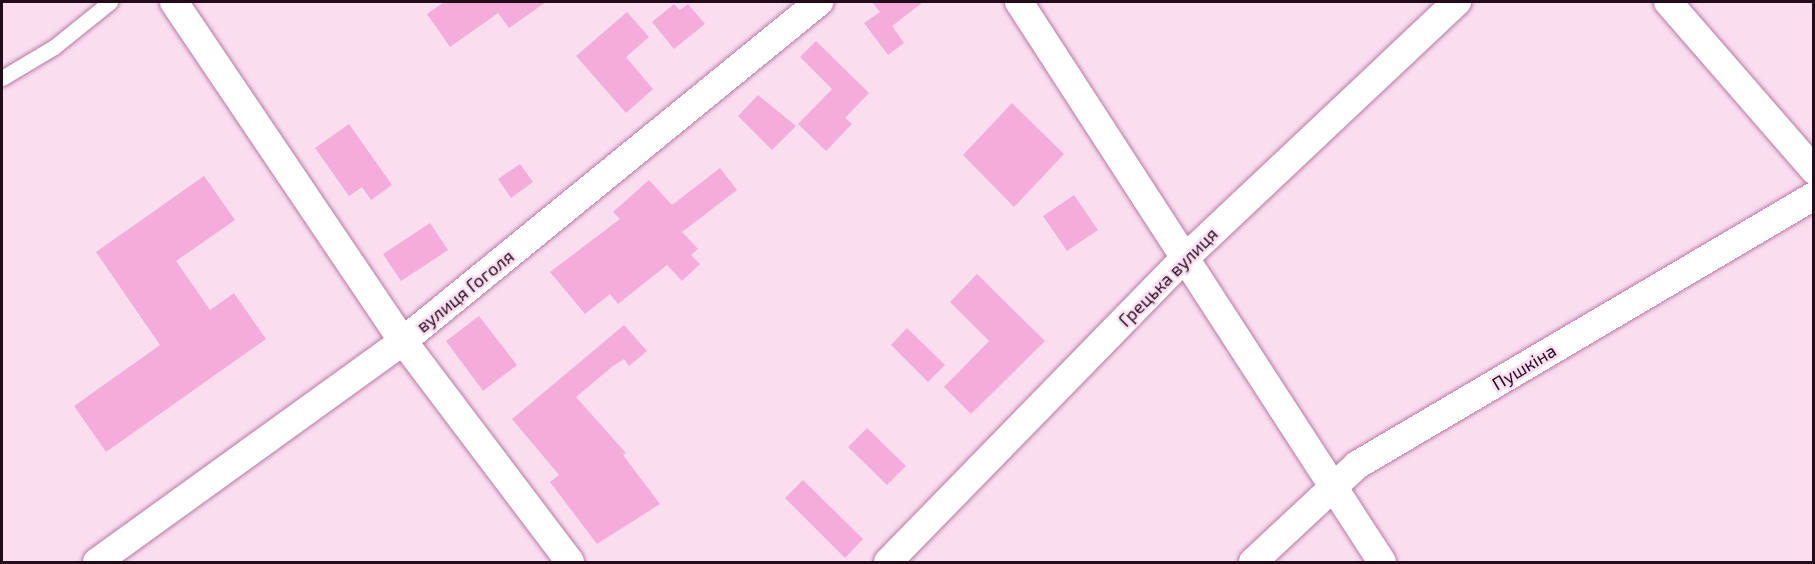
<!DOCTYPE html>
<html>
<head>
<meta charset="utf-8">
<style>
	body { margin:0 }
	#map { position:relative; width:1815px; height:564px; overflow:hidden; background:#fadef0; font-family:"Exo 2",sans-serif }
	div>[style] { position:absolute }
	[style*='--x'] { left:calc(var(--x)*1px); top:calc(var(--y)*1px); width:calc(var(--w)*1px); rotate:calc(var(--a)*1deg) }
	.building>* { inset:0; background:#f4acdb }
	.roads { filter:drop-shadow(0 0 2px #b97aa3) drop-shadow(0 0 2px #b97aa3) }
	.service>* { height:15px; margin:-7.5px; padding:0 7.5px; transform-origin:7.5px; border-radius:7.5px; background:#fff }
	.minor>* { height:28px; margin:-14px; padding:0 14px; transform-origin:14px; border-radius:14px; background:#fff }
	span { translate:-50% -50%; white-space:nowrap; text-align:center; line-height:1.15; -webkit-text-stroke:5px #fadef0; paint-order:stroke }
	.street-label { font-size:18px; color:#230b1c }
	.frame { position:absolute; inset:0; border:3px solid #230b1c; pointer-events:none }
</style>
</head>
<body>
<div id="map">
	<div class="building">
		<div style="clip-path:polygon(444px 2px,546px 2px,509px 28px,498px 13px,450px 47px,427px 14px)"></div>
		<div style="clip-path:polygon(872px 2px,923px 2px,892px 26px,904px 43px,888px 55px,864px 23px,880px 12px)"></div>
		<div style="clip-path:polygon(674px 4px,680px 10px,688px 4px,705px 24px,674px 49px,652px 22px)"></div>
		<div style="clip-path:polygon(627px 12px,649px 37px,626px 57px,653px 89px,626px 113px,576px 56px)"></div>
		<div style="clip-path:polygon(816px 41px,869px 93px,845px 118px,852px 124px,826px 151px,798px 124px,832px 89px,800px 57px)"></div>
		<div style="clip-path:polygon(758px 95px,796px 126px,772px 150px,738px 116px)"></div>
		<div style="clip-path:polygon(1012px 103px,1064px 154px,1014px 207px,963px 155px)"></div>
		<div style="clip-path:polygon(349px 124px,392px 185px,371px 200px,362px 187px,349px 196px,315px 148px)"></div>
		<div style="clip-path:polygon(520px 164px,533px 182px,511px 198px,498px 179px)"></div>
		<div style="clip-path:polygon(720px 168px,737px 190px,682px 232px,698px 249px,691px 255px,700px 264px,682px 281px,667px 265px,618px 304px,610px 294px,585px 314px,550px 272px,620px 219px,613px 212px,649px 180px,672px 205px)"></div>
		<div style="clip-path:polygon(204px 176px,235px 220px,176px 261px,210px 310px,234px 293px,266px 339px,106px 452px,74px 406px,160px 345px,96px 252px)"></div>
		<div style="clip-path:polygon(1074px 195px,1098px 230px,1067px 251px,1043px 216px)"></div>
		<div style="clip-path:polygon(430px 223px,448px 250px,401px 281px,383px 254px)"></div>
		<div style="clip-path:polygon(977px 274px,1045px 341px,971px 414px,944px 387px,989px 341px,950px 302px)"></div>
		<div style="clip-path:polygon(479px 316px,517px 365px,483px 391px,446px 341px)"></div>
		<div style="clip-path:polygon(624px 325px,647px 351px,629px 366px,624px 359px,613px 366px,576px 397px,626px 453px,623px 455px,660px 504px,597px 544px,550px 482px,559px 475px,512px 419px)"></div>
		<div style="clip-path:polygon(907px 328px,945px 365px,928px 382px,891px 345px)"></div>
		<div style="clip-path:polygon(867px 428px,906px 466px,887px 485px,848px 447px)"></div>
		<div style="clip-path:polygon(803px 480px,863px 539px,845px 558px,785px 498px)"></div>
	</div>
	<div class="roads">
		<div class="service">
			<div style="--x:2;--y:78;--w:61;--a:-30.8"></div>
			<div style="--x:54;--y:47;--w:72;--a:-38.8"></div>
		</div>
		<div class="minor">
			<div style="--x:174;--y:2;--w:409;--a:56"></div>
			<div style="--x:403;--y:341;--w:277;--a:52.9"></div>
			<div style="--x:1019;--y:2;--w:667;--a:57.05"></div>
			<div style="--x:1668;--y:2;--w:223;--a:49"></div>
			<div style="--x:97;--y:562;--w:377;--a:-35.8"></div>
			<div style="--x:403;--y:341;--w:537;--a:-39.18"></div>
			<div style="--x:888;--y:562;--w:425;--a:-45.7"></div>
			<div style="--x:1185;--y:258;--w:374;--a:-43.3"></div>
			<div style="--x:1253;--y:562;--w:142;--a:-43"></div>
			<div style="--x:1357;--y:465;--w:530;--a:-30.48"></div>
		</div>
	</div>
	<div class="street-label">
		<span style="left:1168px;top:277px;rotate:-45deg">Грецька вулиця</span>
		<span style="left:465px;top:291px;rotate:-39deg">вулиця Гоголя</span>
		<span style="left:1524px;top:367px;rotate:-31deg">Пушкіна</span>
	</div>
	<div class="frame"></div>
</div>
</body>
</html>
